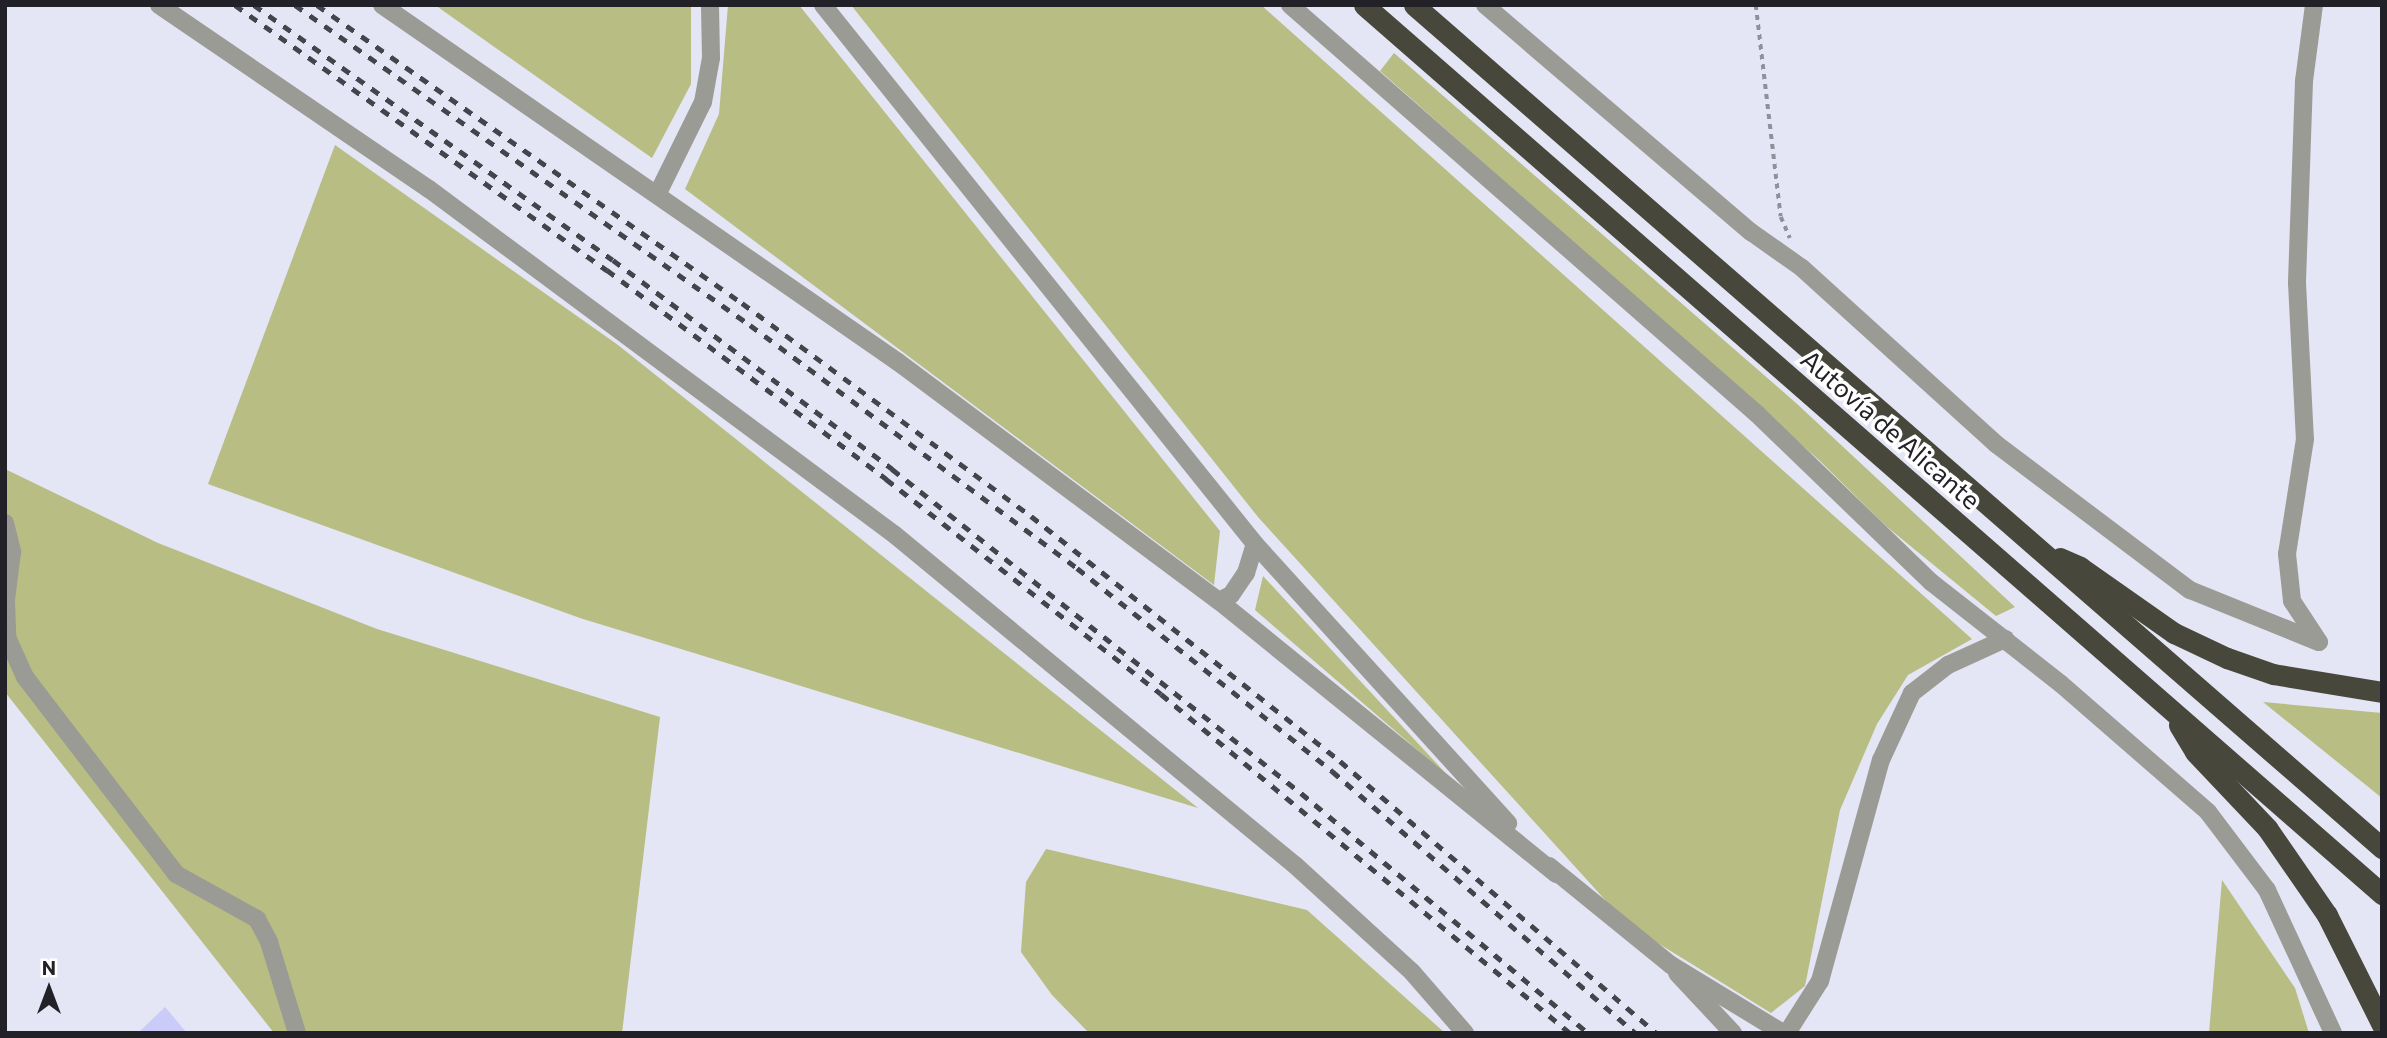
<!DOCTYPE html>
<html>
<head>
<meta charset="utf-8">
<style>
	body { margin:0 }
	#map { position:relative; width:2387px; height:1038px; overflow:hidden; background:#e4e5f5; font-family:Commissioner,sans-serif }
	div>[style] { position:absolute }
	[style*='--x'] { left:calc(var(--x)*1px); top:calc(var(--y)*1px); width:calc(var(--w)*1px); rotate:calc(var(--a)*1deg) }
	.green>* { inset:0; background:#b8bd83 }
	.building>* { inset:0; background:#cbcbfa }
	.path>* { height:3.5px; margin-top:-1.75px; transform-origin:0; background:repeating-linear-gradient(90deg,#90909c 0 5px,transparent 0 10px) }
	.minor>* { height:18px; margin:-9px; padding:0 9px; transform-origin:9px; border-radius:9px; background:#9b9b95 }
	.highway>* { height:21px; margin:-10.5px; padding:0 10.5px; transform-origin:10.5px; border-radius:10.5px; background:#47483b }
	.rail>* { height:5px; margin-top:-2.5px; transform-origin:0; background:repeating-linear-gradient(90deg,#44444c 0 9px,transparent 0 18px) }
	span { translate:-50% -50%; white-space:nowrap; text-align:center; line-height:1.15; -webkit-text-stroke:7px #fff; paint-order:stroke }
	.street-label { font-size:26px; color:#212127 }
	.frame { position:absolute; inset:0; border:7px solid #212127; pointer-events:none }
	.north { position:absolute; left:14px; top:954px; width:70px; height:70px; -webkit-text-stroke:5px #fff; paint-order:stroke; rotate:0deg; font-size:19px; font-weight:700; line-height:28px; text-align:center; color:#212127 }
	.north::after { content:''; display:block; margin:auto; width:24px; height:32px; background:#212127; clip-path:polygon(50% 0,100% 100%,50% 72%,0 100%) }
</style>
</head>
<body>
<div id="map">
	<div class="green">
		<div style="clip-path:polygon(435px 5px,691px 5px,691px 84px,652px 158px)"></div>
		<div style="clip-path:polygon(728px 5px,799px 5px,1220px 531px,1214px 585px,685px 189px,719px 114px)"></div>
		<div style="clip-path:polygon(851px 5px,1261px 5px,1972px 639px,1908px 675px,1877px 724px,1840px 810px,1805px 986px,1771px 1013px,1627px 924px,1258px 517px)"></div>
		<div style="clip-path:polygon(1394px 53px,1796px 403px,2015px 607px,1996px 616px,1886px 526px,1820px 461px,1380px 71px)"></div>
		<div style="clip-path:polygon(335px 145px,618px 345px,1198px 808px,580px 618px,208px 484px)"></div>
		<div style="clip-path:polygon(5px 469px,158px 543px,377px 629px,660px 717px,622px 1033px,274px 1033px,5px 692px)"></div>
		<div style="clip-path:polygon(1263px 576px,1451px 779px,1255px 610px)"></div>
		<div style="clip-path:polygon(2263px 702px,2382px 713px,2382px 798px)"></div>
		<div style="clip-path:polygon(1046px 849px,1307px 910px,1445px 1033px,1089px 1033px,1052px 995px,1021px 952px,1026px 882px)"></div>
		<div style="clip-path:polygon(2222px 880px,2295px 988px,2309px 1033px,2209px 1033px)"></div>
	</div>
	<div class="building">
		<div style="clip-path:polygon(165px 1007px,187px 1033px,138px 1033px)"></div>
	</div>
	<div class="path">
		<div style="--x:1756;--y:5;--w:213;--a:83.3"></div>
		<div style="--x:1781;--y:217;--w:23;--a:67"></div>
	</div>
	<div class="minor">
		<div style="--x:159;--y:5;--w:327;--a:34.3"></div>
		<div style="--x:429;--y:189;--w:580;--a:36.59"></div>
		<div style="--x:895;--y:535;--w:520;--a:39.54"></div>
		<div style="--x:1296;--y:866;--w:157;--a:42.4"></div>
		<div style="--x:1412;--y:972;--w:81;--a:49"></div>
		<div style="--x:382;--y:5;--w:627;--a:34.68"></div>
		<div style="--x:898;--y:362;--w:400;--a:36.7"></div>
		<div style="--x:1219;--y:601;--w:434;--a:39"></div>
		<div style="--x:823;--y:5;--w:691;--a:51.29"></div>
		<div style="--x:1255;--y:544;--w:377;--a:47.8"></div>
		<div style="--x:1290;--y:5;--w:621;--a:41.21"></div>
		<div style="--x:1757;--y:414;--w:242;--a:44"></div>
		<div style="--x:1931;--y:582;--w:165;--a:38.1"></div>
		<div style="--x:2061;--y:684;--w:195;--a:41"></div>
		<div style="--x:2208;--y:812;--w:98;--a:52.9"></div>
		<div style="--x:2267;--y:890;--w:157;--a:65.2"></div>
		<div style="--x:1485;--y:5;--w:350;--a:40.5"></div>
		<div style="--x:1751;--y:232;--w:62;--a:35.2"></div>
		<div style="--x:1802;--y:268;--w:262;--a:42.2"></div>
		<div style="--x:1996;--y:444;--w:243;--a:37"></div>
		<div style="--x:2190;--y:590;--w:139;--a:22"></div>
		<div style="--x:2314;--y:5;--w:77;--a:97.5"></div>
		<div style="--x:2304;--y:81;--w:202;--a:92"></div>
		<div style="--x:2297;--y:283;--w:156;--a:87.1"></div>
		<div style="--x:2305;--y:439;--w:116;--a:98.9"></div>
		<div style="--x:2287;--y:554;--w:47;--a:83.9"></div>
		<div style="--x:2292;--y:601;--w:49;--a:56.6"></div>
		<div style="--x:658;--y:193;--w:102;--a:-63.7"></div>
		<div style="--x:703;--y:102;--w:45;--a:-79.7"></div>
		<div style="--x:711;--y:58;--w:53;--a:-91.1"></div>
		<div style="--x:5;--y:523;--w:30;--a:76"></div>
		<div style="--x:12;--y:552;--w:48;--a:97.1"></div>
		<div style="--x:6;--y:600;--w:37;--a:88"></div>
		<div style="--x:7;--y:637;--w:44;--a:65.8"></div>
		<div style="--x:25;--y:677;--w:248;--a:52.5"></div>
		<div style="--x:176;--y:874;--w:93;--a:29.1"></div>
		<div style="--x:257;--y:919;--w:26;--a:62"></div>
		<div style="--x:269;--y:942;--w:95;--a:72.9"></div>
		<div style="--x:1219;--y:601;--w:13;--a:-27"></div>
		<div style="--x:1231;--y:595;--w:27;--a:-56"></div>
		<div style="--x:1246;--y:573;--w:30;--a:-73"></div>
		<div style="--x:1549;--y:866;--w:157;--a:39.1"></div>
		<div style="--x:1671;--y:965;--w:131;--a:31.3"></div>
		<div style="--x:1677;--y:973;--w:82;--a:47"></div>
		<div style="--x:1787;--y:1033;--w:62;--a:-57.6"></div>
		<div style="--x:1820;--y:981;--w:229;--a:-74.6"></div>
		<div style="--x:1881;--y:760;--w:74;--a:-65.2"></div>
		<div style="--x:1912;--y:693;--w:46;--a:-37.9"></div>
		<div style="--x:1948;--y:665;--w:63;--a:-24.5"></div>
	</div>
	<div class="highway">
		<div style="--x:1364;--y:5;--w:1352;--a:41.13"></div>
		<div style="--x:1414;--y:5;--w:1284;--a:41.05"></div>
		<div style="--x:2060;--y:558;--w:22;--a:24"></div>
		<div style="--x:2080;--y:567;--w:115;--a:35.1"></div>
		<div style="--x:2174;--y:633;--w:59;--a:25.3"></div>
		<div style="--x:2227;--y:658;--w:49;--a:19.2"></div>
		<div style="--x:2273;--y:674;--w:110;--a:9.4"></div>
		<div style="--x:2179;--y:725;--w:31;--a:59"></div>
		<div style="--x:2195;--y:752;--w:105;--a:46.5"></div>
		<div style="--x:2267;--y:828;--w:106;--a:55.4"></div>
		<div style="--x:2327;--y:915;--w:123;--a:63.4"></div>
	</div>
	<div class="rail">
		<div style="--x:235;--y:5;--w:457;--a:35.5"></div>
		<div style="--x:607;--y:270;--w:349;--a:36.8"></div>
		<div style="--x:886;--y:479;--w:349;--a:38"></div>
		<div style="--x:1161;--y:694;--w:531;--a:39.65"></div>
		<div style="--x:254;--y:5;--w:440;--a:35.4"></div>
		<div style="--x:613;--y:260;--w:349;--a:36.8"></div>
		<div style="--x:892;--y:469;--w:522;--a:38.39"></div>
		<div style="--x:1301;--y:793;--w:374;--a:39.9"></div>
		<div style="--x:295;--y:5;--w:556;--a:35.12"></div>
		<div style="--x:750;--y:325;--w:407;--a:36.6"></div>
		<div style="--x:1077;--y:568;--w:326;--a:38.5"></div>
		<div style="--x:1332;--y:771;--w:401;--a:40.8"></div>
		<div style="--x:317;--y:5;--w:519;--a:35.04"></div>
		<div style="--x:742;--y:303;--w:359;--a:36.4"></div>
		<div style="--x:1031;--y:516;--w:394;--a:38.4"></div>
		<div style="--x:1340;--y:761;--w:417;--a:40.7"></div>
	</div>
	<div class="street-label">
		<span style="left:1891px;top:429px;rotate:41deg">Autovía de Alicante</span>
	</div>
	<div class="frame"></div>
	<div class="north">N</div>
</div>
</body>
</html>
